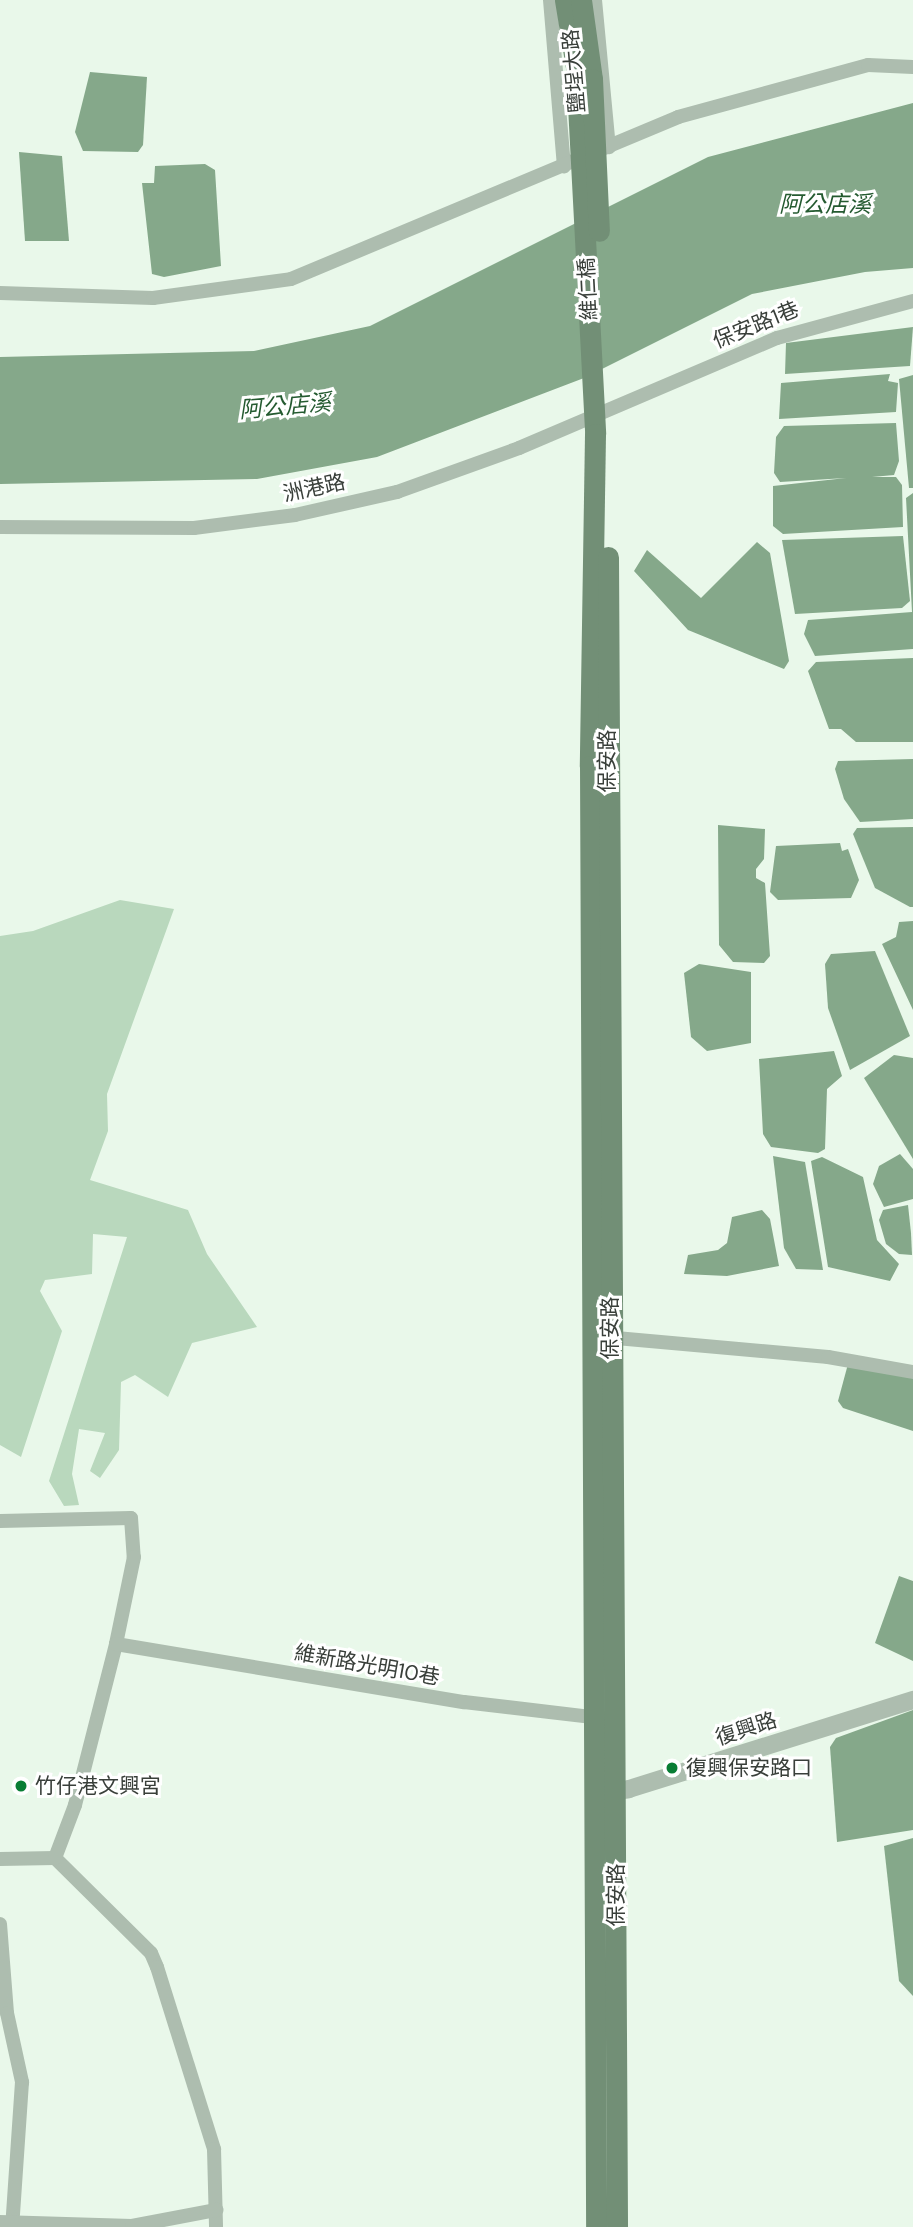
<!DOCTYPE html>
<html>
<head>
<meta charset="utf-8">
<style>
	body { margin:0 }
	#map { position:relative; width:913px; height:2227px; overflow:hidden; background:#e9f8ea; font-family:"DM Sans","Noto Sans TC",sans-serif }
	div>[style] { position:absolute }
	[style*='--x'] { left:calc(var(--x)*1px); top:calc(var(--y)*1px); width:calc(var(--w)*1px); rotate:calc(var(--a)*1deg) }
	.green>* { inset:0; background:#b9d8bd }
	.water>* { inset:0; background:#85a88a }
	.minor>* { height:14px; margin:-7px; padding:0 7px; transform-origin:7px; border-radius:7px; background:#adbdaf }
	.tertiary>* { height:18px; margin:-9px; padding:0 9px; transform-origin:9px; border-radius:9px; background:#adbdaf }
	.primary>* { height:21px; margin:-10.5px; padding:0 10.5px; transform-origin:10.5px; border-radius:10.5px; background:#728f76 }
	.dots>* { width:19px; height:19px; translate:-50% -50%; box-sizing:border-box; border:4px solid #fff; border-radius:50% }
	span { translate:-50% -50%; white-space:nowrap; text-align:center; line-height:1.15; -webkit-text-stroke:6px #fff; paint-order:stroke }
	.street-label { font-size:21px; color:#393f3a }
	.poi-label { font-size:21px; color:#393f3a }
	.left { translate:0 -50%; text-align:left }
	.water-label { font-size:23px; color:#245a30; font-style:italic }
</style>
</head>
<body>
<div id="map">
	<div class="green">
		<div style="clip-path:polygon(120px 900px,174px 909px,107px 1094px,108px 1131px,90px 1180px,188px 1210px,207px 1254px,257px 1327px,192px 1343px,168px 1397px,135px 1375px,121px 1382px,119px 1450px,100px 1478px,90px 1471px,105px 1433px,79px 1429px,72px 1474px,79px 1505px,64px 1506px,49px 1481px,127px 1237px,93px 1234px,92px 1274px,45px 1280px,40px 1291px,62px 1331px,21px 1457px,0 1445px,0 936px,33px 931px)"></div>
	</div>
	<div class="water">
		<div style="clip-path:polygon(90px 72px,147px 77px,143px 145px,138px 152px,83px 151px,75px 132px)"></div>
		<div style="clip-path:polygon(913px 103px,913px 268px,865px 272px,752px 294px,584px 378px,377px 457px,257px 479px,0 484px,0 357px,254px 351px,370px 326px,708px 157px)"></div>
		<div style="clip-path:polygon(19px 152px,62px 156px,69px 241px,25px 241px)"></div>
		<div style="clip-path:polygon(205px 164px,215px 170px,221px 266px,164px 277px,152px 274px,142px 183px,154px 183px,155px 166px)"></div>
		<div style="clip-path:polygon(913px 327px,910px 366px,785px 374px,786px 343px)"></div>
		<div style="clip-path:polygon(890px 374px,888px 381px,898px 383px,896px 412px,779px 419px,781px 383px)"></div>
		<div style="clip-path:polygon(913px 375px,913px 488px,909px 488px,899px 379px)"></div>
		<div style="clip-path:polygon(896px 423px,899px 461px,894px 475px,872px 477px,896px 477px,902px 485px,903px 527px,783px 534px,773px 526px,773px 486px,846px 478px,780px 482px,774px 473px,776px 437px,784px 426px)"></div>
		<div style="clip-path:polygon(913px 493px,913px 649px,815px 656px,804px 634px,808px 620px,912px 612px,906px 498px)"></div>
		<div style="clip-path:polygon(903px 536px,910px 601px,902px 608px,795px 614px,782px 540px)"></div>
		<div style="clip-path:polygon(757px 542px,770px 553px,789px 661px,784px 669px,688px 630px,634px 571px,647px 550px,701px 598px)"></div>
		<div style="clip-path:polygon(913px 658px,913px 742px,856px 742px,841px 729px,829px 729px,808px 671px,816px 662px)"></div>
		<div style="clip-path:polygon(913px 759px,913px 819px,860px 822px,844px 799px,835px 769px,838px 761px)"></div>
		<div style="clip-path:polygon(718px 825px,765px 829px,764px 859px,756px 869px,756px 878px,765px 883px,770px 956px,764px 963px,733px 962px,719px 945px)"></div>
		<div style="clip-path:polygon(913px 827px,913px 907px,910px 907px,875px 888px,853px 834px,857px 828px)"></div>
		<div style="clip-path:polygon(840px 843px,842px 851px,848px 849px,859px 880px,851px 898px,778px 900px,770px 892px,776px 846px)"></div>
		<div style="clip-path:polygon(913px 921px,913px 1010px,882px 944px,896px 937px,899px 922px)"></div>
		<div style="clip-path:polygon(875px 951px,910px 1036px,850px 1070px,828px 1008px,825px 964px,831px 954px)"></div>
		<div style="clip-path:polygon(699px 964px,751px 972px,751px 1043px,707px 1051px,691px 1037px,684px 973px)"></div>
		<div style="clip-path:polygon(834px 1051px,842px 1076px,827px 1089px,825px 1149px,818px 1153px,771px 1147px,763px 1134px,759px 1059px)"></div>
		<div style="clip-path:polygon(894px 1055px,913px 1058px,913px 1159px,864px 1078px)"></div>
		<div style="clip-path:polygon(900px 1154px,913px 1169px,913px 1199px,884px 1207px,873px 1184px,879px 1166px)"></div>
		<div style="clip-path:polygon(773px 1156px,805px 1162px,823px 1270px,796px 1269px,784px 1248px)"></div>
		<div style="clip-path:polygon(822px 1157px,863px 1177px,877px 1240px,899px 1264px,890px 1281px,828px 1267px,811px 1161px)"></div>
		<div style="clip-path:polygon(908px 1205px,911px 1233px,912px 1255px,899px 1254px,886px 1244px,879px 1220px,883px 1210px)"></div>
		<div style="clip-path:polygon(762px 1210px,770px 1219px,779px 1266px,727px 1276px,684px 1274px,688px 1255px,718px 1250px,727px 1243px,732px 1217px)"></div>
		<div style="clip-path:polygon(848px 1364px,913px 1375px,913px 1431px,843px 1408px,838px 1401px)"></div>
		<div style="clip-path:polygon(899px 1576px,913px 1581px,913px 1661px,875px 1643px)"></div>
		<div style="clip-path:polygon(913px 1710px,913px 1830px,837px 1842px,830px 1747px,836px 1738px)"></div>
		<div style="clip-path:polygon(913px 1838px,913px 1996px,899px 1981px,884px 1846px)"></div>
	</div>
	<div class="minor">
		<div style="--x:550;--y:0;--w:167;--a:85.2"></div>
		<div style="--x:595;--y:0;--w:148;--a:84.6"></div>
		<div style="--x:0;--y:293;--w:153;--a:1.9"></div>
		<div style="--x:153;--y:298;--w:139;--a:-7.8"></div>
		<div style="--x:291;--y:279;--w:420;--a:-22.7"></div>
		<div style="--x:678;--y:117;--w:197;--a:-15.3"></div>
		<div style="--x:868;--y:65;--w:45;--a:2.5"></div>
		<div style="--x:0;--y:527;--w:194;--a:0.3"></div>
		<div style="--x:194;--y:528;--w:102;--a:-7.3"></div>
		<div style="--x:295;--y:515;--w:105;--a:-12.7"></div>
		<div style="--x:397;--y:492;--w:130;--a:-19.8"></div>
		<div style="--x:519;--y:448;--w:280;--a:-23.1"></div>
		<div style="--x:777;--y:338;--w:141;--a:-15.2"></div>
		<div style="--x:605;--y:1337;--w:224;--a:5.1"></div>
		<div style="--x:828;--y:1357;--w:86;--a:10"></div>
		<div style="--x:0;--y:1521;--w:131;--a:-1.3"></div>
		<div style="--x:131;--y:1518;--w:39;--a:86"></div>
		<div style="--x:134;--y:1557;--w:89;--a:101.7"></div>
		<div style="--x:55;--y:1858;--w:135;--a:44.7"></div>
		<div style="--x:151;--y:1953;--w:15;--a:67"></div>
		<div style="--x:157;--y:1967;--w:191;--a:72.6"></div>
		<div style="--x:214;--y:2149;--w:78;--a:88.5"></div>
		<div style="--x:0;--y:1859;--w:55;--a:-1"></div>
		<div style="--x:55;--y:1858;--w:57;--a:-69.3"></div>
		<div style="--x:75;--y:1805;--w:166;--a:-75.7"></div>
		<div style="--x:116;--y:1644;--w:353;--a:9.5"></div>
		<div style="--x:464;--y:1702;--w:138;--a:6.7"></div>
		<div style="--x:0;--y:1924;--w:89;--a:85.5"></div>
		<div style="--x:7;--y:2013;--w:71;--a:77.7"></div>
		<div style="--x:22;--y:2082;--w:145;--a:93.9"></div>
		<div style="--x:0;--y:2222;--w:132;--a:1.7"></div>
		<div style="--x:132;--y:2226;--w:86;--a:-10.8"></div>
	</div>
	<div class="tertiary">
		<div style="--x:602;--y:1793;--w:27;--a:-8"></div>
		<div style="--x:629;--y:1789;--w:298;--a:-17.4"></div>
	</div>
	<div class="primary">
		<div style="--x:565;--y:0;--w:68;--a:80.7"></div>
		<div style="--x:576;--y:67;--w:367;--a:87"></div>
		<div style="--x:595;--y:434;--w:332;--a:90.9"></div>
		<div style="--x:590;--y:766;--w:1461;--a:89.76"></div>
		<div style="--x:581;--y:0;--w:80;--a:82.1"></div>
		<div style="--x:592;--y:79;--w:152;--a:87.4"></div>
		<div style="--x:608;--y:557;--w:1670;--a:89.69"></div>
	</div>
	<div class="dots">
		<div style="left:672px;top:1768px;background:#097d34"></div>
		<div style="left:21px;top:1786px;background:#097d34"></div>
	</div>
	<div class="street-label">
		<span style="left:574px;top:71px;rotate:-95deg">鹽埕大路</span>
		<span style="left:588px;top:289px;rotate:-93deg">維仁橋</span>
		<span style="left:756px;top:325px;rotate:-22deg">保安路1巷</span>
		<span style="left:314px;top:488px;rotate:-12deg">洲港路</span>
		<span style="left:607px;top:761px;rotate:-90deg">保安路</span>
		<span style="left:610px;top:1328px;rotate:-90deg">保安路</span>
		<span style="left:367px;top:1665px;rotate:10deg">維新路光明10巷</span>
		<span style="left:746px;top:1729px;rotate:-18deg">復興路</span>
		<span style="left:616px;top:1895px;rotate:-90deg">保安路</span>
	</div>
	<div class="poi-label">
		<span class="left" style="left:686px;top:1768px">復興保安路口</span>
		<span class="left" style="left:35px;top:1786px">竹仔港文興宮</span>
	</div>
	<div class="water-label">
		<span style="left:825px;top:204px">阿公店溪</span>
		<span style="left:285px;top:406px;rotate:-5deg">阿公店溪</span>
	</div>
</div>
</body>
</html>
